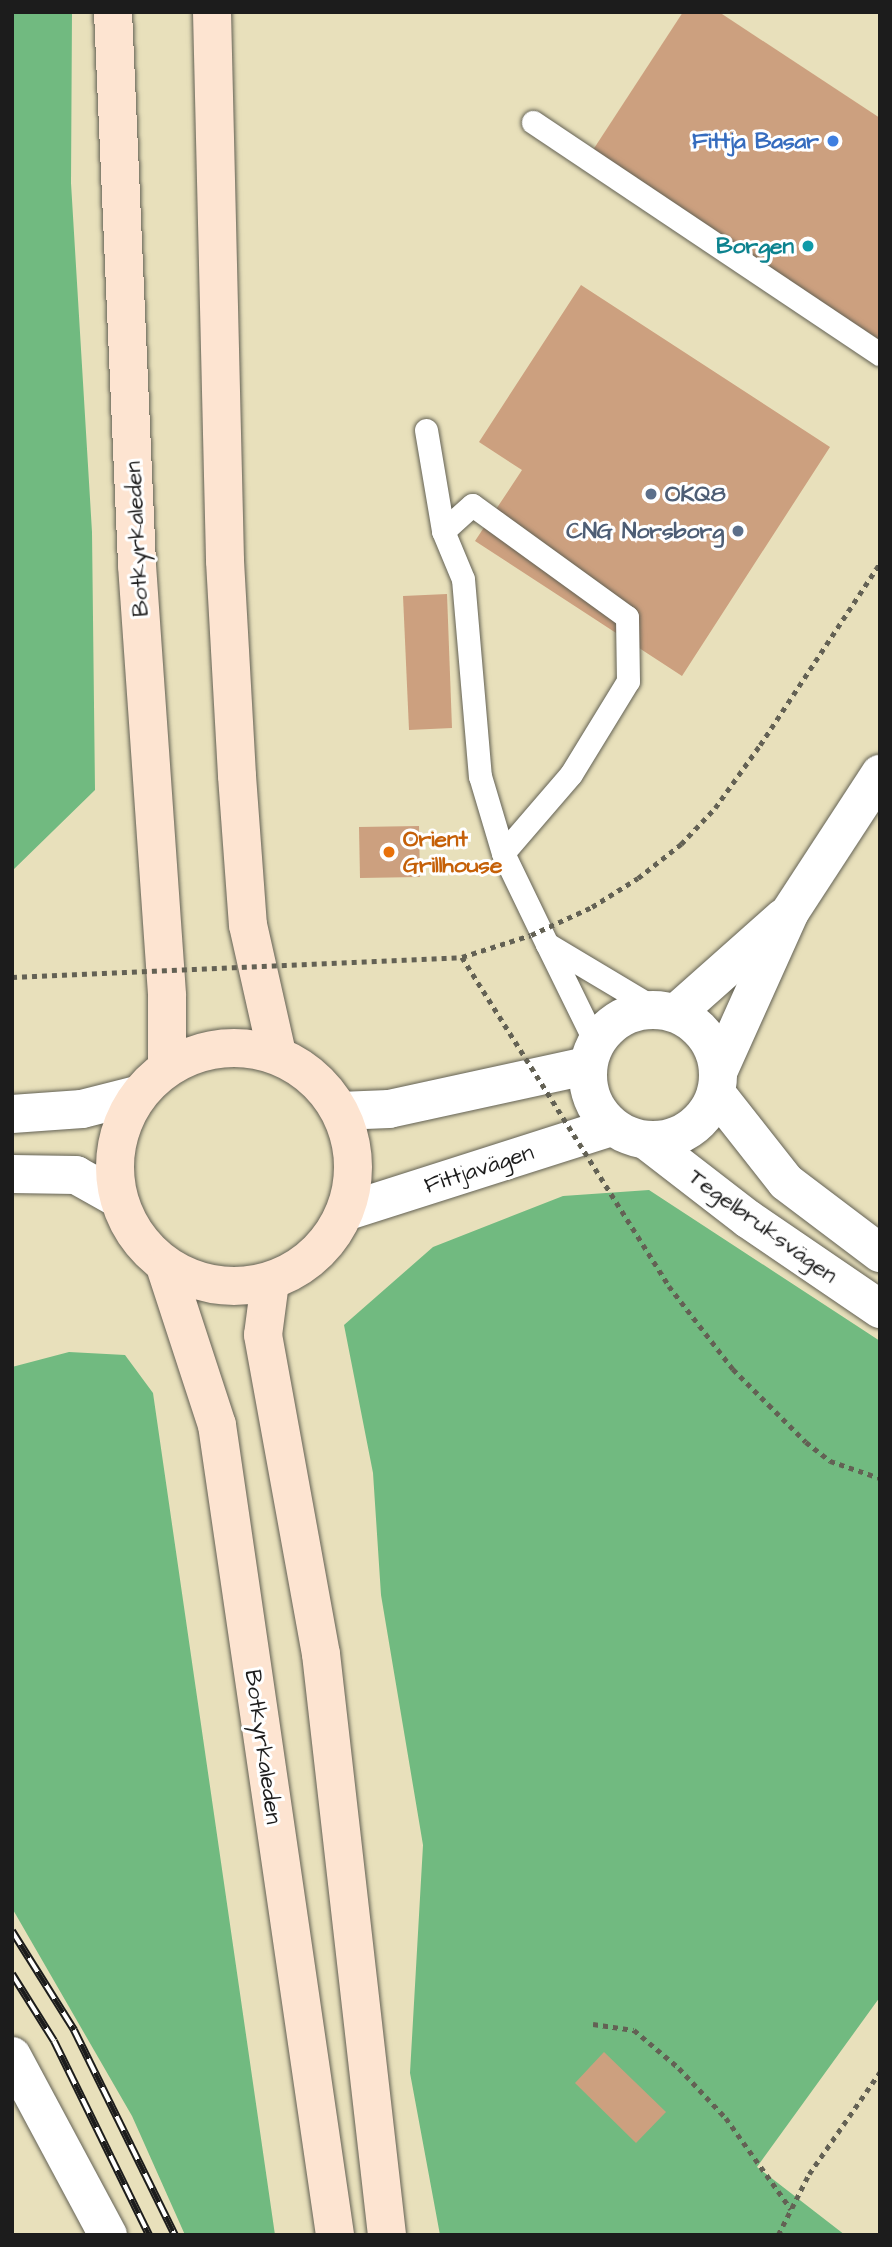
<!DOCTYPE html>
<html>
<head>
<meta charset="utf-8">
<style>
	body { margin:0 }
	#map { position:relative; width:892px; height:2247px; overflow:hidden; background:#e8e0bb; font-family:"Architects Daughter",sans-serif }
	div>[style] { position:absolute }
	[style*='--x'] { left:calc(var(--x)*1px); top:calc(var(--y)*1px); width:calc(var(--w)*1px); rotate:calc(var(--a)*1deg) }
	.forest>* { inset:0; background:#71ba80 }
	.building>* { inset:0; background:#cca07f }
	.path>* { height:4.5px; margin-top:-2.25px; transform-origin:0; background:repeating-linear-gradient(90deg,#636154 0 5px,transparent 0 10px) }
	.roads { filter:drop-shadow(0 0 2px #636154) drop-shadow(0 0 2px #636154) }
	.service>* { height:23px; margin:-11.5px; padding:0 11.5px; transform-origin:11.5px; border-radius:11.5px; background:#fff }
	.minor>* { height:38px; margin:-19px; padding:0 19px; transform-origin:19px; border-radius:19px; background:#fff }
	.tertiary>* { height:38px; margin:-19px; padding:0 19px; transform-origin:19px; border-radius:19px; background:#fff }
	.tertiary>.ring { margin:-19px; padding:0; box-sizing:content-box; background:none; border:38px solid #fff; border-radius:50% }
	.secondary>* { height:38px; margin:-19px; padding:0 19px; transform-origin:19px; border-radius:19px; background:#fde4d1 }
	.secondary>.ring { margin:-19px; padding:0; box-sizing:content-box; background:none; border:38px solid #fde4d1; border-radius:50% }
	.rail>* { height:8px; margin-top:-4px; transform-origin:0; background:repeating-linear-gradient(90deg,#fff 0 16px,#1c1c1c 0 32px); box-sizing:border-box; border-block:2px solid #1c1c1c }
	.path-bridge>* { height:4.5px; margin-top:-2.25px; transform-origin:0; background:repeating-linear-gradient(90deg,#636154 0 5px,transparent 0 10px) }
	.dots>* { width:19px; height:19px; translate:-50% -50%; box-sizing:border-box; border:4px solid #fff; border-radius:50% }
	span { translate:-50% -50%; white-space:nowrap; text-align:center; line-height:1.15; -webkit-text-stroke:6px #fff; paint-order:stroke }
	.shop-label { font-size:23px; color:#366cbe; font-weight:700 }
	.right { translate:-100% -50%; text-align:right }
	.culture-label { font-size:23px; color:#0d838f; font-weight:700 }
	.service-label { font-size:23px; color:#4e5e75; font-weight:700 }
	.left { translate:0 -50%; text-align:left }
	.street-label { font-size:23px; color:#1c1c1c }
	.food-label { font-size:23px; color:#c56008; font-weight:700 }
	.frame { position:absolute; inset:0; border:14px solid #1c1c1c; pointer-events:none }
</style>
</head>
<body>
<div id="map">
	<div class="forest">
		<div style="clip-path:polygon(12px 12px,72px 12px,71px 183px,92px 532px,95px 790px,12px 871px)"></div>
		<div style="clip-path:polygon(649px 1190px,880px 1341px,880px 1997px,757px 2167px,845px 2235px,440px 2235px,410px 2073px,423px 1845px,381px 1595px,373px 1473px,344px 1325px,433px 1247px,563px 1196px)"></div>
		<div style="clip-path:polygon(69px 1352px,125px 1355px,153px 1393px,275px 2235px,185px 2235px,132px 2116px,12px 1908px,12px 1367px)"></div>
	</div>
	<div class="building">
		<div style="clip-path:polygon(683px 12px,719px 12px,880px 118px,880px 340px,591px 153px)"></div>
		<div style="clip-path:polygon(581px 285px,830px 447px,682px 676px,475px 541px,522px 470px,479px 442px)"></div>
		<div style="clip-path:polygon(447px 594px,452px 728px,409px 730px,403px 596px)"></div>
		<div style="clip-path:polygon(419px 826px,420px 877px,360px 878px,359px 827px)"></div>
		<div style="clip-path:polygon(604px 2052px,666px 2112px,636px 2143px,575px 2083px)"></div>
	</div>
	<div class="path">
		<div style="--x:760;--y:745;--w:218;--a:-56.6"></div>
		<div style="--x:669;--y:1286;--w:105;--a:52.4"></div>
		<div style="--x:733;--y:1369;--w:103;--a:45"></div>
		<div style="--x:806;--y:1442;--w:31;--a:38"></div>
		<div style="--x:830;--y:1461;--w:53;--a:18.8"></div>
		<div style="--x:593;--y:2024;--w:41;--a:8.3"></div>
		<div style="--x:634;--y:2030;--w:59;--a:40.2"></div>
		<div style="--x:679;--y:2068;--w:69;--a:46.8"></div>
		<div style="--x:726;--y:2118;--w:112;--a:54.5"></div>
		<div style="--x:778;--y:2235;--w:68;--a:-63.1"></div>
		<div style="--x:809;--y:2174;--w:124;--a:-55.2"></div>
	</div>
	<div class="roads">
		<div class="service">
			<div style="--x:533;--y:122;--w:417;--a:33.8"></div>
			<div style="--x:426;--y:430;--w:102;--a:80.4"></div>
			<div style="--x:443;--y:531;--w:52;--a:67.4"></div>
			<div style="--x:463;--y:579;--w:198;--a:85.1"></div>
			<div style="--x:480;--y:776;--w:80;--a:73.4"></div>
			<div style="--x:503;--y:853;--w:104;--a:-49.3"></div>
			<div style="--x:571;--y:774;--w:109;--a:-58.5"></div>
			<div style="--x:628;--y:681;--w:64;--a:-90.9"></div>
			<div style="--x:627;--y:617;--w:191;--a:-144.1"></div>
			<div style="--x:472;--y:505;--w:39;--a:138"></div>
			<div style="--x:503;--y:853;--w:101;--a:64.2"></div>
			<div style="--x:595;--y:1042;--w:109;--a:-116.1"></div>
			<div style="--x:547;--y:944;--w:127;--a:30.8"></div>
		</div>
		<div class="minor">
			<div style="--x:676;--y:1013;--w:143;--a:-41.6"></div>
			<div style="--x:719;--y:1070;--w:173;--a:-65.8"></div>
			<div style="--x:790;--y:912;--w:165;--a:-56.9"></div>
			<div style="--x:12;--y:2056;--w:203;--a:61.8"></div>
		</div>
		<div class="tertiary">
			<div class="ring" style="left:588px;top:1010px;width:92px;height:92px"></div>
			<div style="--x:716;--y:1093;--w:113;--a:51.8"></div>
			<div style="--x:786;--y:1182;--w:118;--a:37.1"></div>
			<div style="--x:340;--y:1111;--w:49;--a:-2.3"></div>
			<div style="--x:389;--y:1109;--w:203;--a:-12.3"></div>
			<div style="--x:12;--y:1114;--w:70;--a:-4.1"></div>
			<div style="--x:82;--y:1109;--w:57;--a:-14.3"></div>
			<div style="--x:647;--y:1141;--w:128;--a:37.7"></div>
			<div style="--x:748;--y:1219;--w:160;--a:34.3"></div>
			<div style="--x:12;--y:1174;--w:64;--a:0.9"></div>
			<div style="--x:76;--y:1175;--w:47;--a:29.3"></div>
			<div style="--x:345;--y:1212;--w:280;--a:-17.7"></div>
		</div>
		<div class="secondary">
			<div style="--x:113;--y:12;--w:554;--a:87.51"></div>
			<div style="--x:137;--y:565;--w:432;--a:86"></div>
			<div style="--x:167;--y:996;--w:70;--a:90"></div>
			<div style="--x:212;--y:12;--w:549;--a:88.64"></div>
			<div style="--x:225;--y:561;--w:215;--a:86.8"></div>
			<div style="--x:237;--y:776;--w:149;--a:85.8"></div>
			<div style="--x:248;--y:925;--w:132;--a:77.3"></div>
			<div class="ring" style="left:115px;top:1048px;width:200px;height:200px"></div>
			<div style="--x:165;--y:1266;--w:167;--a:71.9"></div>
			<div style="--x:217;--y:1425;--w:819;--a:81.71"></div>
			<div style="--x:270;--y:1282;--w:53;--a:97.5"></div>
			<div style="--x:263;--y:1335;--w:324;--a:79.7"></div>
			<div style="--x:321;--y:1654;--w:585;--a:83.52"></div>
		</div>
	</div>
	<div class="rail">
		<div style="--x:12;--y:1931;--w:117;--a:57.9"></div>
		<div style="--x:74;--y:2030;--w:229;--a:63.8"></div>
		<div style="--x:12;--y:1974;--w:79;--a:57.9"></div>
		<div style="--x:54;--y:2041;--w:216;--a:63.9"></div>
	</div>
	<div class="path-bridge">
		<div style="--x:462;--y:957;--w:389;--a:57.8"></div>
		<div style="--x:12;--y:977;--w:450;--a:-2.5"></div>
		<div style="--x:462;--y:957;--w:72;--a:-17.7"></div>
		<div style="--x:531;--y:935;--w:67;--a:-24.7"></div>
		<div style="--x:592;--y:907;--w:54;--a:-32.2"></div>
		<div style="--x:638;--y:878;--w:55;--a:-38.3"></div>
		<div style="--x:681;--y:844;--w:50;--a:-46.6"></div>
		<div style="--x:715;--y:808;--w:77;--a:-54.5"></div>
	</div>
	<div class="dots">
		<div style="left:833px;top:141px;background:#3f7fe0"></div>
		<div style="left:808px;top:246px;background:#0f9aa8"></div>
		<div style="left:651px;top:494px;background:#5c6f8a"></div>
		<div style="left:738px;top:531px;background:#5c6f8a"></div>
		<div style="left:389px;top:852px;background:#e8710a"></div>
	</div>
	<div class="shop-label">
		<span class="right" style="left:819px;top:141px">Fittja Basar</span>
	</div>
	<div class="culture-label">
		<span class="right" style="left:794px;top:246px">Borgen</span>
	</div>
	<div class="service-label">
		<span class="left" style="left:665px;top:494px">OKQ8</span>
		<span class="right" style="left:724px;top:531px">CNG Norsborg</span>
	</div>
	<div class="street-label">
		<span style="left:137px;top:539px;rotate:-93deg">Botkyrkaleden</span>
		<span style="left:479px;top:1169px;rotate:-18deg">Fittjavägen</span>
		<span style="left:763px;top:1226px;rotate:36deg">Tegelbruksvägen</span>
		<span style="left:263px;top:1747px;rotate:82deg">Botkyrkaleden</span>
	</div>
	<div class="food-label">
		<span class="left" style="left:403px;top:852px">Orient<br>Grillhouse</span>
	</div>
	<div class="frame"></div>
</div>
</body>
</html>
